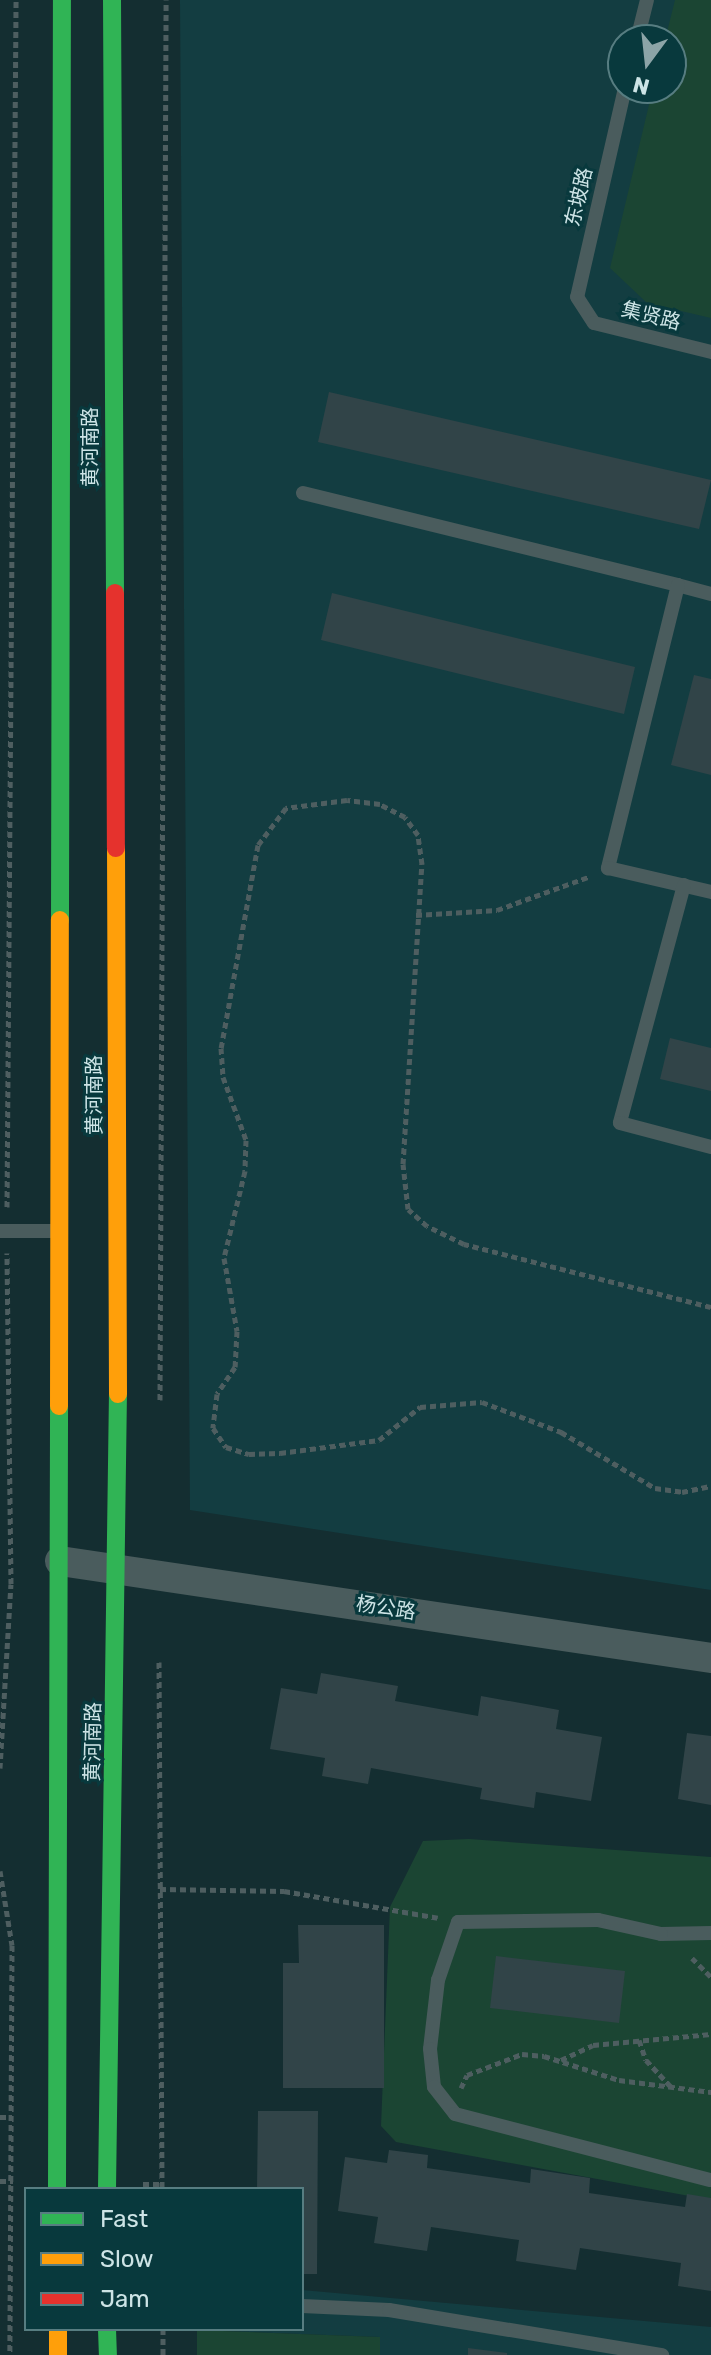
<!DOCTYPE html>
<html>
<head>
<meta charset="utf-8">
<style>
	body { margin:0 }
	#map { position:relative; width:711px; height:2355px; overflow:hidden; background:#142e31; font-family:Rubik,"Noto Sans SC",sans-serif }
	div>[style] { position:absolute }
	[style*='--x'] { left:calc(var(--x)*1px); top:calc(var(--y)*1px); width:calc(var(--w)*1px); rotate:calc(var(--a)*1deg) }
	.built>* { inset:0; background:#133d41 }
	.green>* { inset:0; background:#1b4533 }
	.building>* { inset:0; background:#314448 }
	.path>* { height:5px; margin-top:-2.5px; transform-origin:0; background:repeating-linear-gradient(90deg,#4e5e60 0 6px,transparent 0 10px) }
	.lane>* { height:14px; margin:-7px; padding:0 7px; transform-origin:7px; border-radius:7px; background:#4a5c5d }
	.street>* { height:30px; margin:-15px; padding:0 15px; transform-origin:15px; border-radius:15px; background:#4a5c5d }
	.fast>* { height:18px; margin:-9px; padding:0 9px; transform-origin:9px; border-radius:9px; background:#30b455 }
	.slow>* { height:18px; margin:-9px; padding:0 9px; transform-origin:9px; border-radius:9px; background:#ff9f0a }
	.jam>* { height:18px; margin:-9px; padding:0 9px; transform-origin:9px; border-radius:9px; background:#e5322d }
	span { translate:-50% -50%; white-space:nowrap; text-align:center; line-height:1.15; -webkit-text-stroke:6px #08393d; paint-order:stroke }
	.street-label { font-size:20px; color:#cde4e6 }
	.legend { position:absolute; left:24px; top:2187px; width:280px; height:144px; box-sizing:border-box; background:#08393d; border:2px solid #577d81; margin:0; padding:10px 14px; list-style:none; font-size:24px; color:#cde4e6 }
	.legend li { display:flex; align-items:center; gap:16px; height:40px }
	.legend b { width:40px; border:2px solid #577d81 }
	.north { position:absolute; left:607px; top:24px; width:80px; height:80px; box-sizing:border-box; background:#08393d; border:2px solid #577d81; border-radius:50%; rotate:195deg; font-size:22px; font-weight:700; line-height:32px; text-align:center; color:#cde4e6 }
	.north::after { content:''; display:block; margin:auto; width:28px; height:36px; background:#8ca4a7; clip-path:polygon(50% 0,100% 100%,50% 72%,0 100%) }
</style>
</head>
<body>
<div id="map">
	<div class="built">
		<div style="clip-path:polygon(evenodd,180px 0,711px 0,711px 1590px,190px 1510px,180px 0,623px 40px,671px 40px,671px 88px,623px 88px,623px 40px)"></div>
		<div style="clip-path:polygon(302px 2290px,711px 2327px,711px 2355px,380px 2355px,379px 2337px,197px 2330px,302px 2329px)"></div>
	</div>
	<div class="green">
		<div style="clip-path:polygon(675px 0,711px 0,711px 318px,647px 303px,610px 268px,653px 88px,671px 88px,671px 40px,665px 40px)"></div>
		<div style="clip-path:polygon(469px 1839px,711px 1857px,711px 2200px,396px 2142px,381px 2126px,390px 1907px,423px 1841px)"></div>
		<div style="clip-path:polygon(197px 2330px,380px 2337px,380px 2355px,197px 2355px)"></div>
	</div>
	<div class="building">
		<div style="clip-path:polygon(329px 392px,711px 480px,699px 529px,318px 442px)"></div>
		<div style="clip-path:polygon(332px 593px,635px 667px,624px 714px,321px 640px)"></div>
		<div style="clip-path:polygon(694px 675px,711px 679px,711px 775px,671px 765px)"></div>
		<div style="clip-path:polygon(670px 1038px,711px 1048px,711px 1091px,660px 1079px)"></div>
		<div style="clip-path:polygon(321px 1673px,398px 1686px,395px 1701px,478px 1716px,481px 1696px,559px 1710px,556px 1729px,602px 1737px,591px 1801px,536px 1792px,534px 1808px,480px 1799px,482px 1788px,371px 1768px,368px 1784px,322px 1776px,325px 1758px,270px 1749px,281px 1688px,317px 1694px)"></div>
		<div style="clip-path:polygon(687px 1733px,711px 1736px,711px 1805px,678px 1799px)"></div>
		<div style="clip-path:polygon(298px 1925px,384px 1925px,384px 2088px,283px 2088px,283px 1963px,299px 1963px)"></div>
		<div style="clip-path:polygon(496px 1956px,625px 1971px,619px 2023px,490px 2008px)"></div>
		<div style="clip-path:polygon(258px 2111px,318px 2111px,317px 2274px,302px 2274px,302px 2189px,257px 2189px)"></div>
		<div style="clip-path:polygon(389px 2150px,428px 2155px,427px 2168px,530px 2183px,531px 2169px,590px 2178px,589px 2193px,685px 2207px,687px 2194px,711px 2198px,711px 2291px,678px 2286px,681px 2263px,580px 2248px,576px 2270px,516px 2261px,519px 2240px,431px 2227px,427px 2251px,374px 2243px,378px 2217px,338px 2211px,345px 2157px,387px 2163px)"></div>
		<div style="clip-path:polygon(468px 2348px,507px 2353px,507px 2355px,468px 2355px)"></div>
	</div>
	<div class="path">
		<div style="--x:416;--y:915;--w:81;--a:-3.5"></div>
		<div style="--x:497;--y:910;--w:97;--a:-19.9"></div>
		<div style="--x:7;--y:1207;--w:1207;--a:-89.57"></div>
		<div style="--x:711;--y:1307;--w:255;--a:-165.7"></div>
		<div style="--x:464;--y:1244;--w:41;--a:-154.1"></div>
		<div style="--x:427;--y:1226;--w:25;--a:-138"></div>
		<div style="--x:408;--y:1209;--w:45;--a:-96.3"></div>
		<div style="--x:403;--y:1164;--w:301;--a:-86.4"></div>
		<div style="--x:422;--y:864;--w:29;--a:-98"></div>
		<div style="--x:418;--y:835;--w:22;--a:-126"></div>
		<div style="--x:405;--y:817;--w:28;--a:-153"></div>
		<div style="--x:380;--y:804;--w:33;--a:-173"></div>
		<div style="--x:347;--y:800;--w:62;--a:172.5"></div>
		<div style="--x:286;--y:808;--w:46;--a:127.1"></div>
		<div style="--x:258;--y:845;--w:206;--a:100.3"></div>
		<div style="--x:221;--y:1048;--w:29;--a:86"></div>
		<div style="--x:223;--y:1077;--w:67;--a:69.9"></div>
		<div style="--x:246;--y:1140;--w:31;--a:92"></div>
		<div style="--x:245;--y:1171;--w:89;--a:103.6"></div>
		<div style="--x:224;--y:1258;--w:74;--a:79.9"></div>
		<div style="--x:237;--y:1331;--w:36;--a:93"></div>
		<div style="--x:235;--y:1367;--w:32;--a:124"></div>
		<div style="--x:217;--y:1394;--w:34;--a:97"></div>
		<div style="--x:213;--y:1428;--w:23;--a:56"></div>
		<div style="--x:226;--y:1447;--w:24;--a:17"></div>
		<div style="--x:249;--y:1454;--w:31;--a:-2"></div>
		<div style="--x:280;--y:1453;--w:100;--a:-7.5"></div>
		<div style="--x:379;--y:1440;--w:53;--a:-38.8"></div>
		<div style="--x:420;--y:1407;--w:62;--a:-4.6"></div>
		<div style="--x:482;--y:1402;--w:85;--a:20.8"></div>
		<div style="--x:561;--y:1432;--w:109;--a:30.8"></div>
		<div style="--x:655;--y:1488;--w:27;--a:8"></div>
		<div style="--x:682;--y:1492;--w:30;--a:-12"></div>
		<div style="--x:160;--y:1400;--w:1400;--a:-89.75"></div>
		<div style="--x:159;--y:1662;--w:527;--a:89.67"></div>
		<div style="--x:0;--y:1768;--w:184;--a:-86.6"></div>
		<div style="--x:11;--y:1584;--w:331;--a:-90.7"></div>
		<div style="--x:0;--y:1871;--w:75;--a:80.8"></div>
		<div style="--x:12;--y:1945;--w:410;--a:90.3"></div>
		<div style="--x:160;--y:1889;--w:124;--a:0.9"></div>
		<div style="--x:284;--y:1891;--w:156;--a:9.9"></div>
		<div style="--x:692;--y:1958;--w:27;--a:45"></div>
		<div style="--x:639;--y:2040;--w:21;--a:71"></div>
		<div style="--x:646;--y:2060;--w:38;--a:47"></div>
		<div style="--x:561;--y:2060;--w:35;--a:-25"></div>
		<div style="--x:593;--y:2045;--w:119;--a:-5.3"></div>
		<div style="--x:461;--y:2088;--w:14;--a:-65"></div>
		<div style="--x:467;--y:2075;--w:59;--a:-20.9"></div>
		<div style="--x:522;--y:2054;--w:22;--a:5"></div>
		<div style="--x:544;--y:2056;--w:79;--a:17.7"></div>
		<div style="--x:619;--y:2080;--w:93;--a:7.4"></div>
		<div style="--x:0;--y:2117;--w:12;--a:0"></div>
		<div style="--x:0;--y:2181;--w:13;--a:0"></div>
		<div style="--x:143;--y:2184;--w:19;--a:0"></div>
		<div style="--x:163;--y:2329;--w:26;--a:90"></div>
	</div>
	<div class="lane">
		<div style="--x:637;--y:40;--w:41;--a:-76"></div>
		<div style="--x:625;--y:88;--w:214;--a:102.9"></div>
		<div style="--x:577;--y:297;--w:31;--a:57"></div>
		<div style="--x:594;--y:323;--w:121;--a:13.9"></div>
		<div style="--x:303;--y:493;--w:386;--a:13.8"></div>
		<div style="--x:711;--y:594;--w:34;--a:-165"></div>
		<div style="--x:678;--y:585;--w:292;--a:103.9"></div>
		<div style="--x:608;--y:868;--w:106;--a:13.1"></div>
		<div style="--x:684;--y:885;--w:246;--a:105.1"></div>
		<div style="--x:620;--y:1123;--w:94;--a:14.8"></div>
		<div style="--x:0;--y:1231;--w:55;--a:0"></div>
		<div style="--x:711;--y:1933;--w:50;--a:178.9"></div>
		<div style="--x:661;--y:1934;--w:65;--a:-167.5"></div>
		<div style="--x:598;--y:1920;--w:140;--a:179.2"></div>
		<div style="--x:458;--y:1922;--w:61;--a:109"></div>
		<div style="--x:438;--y:1980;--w:69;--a:96.6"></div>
		<div style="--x:430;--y:2049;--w:38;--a:84"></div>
		<div style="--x:434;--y:2087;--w:34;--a:52"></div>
		<div style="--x:455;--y:2114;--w:264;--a:14.5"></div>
		<div style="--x:302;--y:2306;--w:87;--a:2.6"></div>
		<div style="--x:389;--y:2310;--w:277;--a:9.4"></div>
	</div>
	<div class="street">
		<div style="--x:60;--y:1561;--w:658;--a:8.47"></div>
	</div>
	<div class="fast">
		<div style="--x:112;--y:0;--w:593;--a:89.71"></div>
		<div style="--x:60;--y:920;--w:920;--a:-89.88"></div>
		<div style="--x:57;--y:2189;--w:783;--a:-89.85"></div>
		<div style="--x:107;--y:2189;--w:795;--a:-89.21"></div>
		<div style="--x:107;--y:2329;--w:26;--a:88"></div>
	</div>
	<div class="slow">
		<div style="--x:116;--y:848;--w:546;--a:89.79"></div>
		<div style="--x:59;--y:1406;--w:486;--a:-89.9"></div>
		<div style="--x:58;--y:2329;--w:26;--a:90"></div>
	</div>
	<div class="jam">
		<div style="--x:115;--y:593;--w:255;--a:89.8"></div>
	</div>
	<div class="street-label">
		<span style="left:579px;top:197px;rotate:-77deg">东坡路</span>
		<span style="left:651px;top:316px;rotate:14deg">集贤路</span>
		<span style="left:90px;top:447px;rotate:-90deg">黄河南路</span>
		<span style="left:94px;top:1095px;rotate:-90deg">黄河南路</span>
		<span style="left:386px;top:1608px;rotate:9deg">杨公路</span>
		<span style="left:93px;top:1742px;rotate:-89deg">黄河南路</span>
	</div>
	<ul class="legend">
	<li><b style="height:10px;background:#30b455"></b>Fast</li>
	<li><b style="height:10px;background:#ff9f0a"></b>Slow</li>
	<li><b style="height:10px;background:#e5322d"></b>Jam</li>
	</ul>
	<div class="north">N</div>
</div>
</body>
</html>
